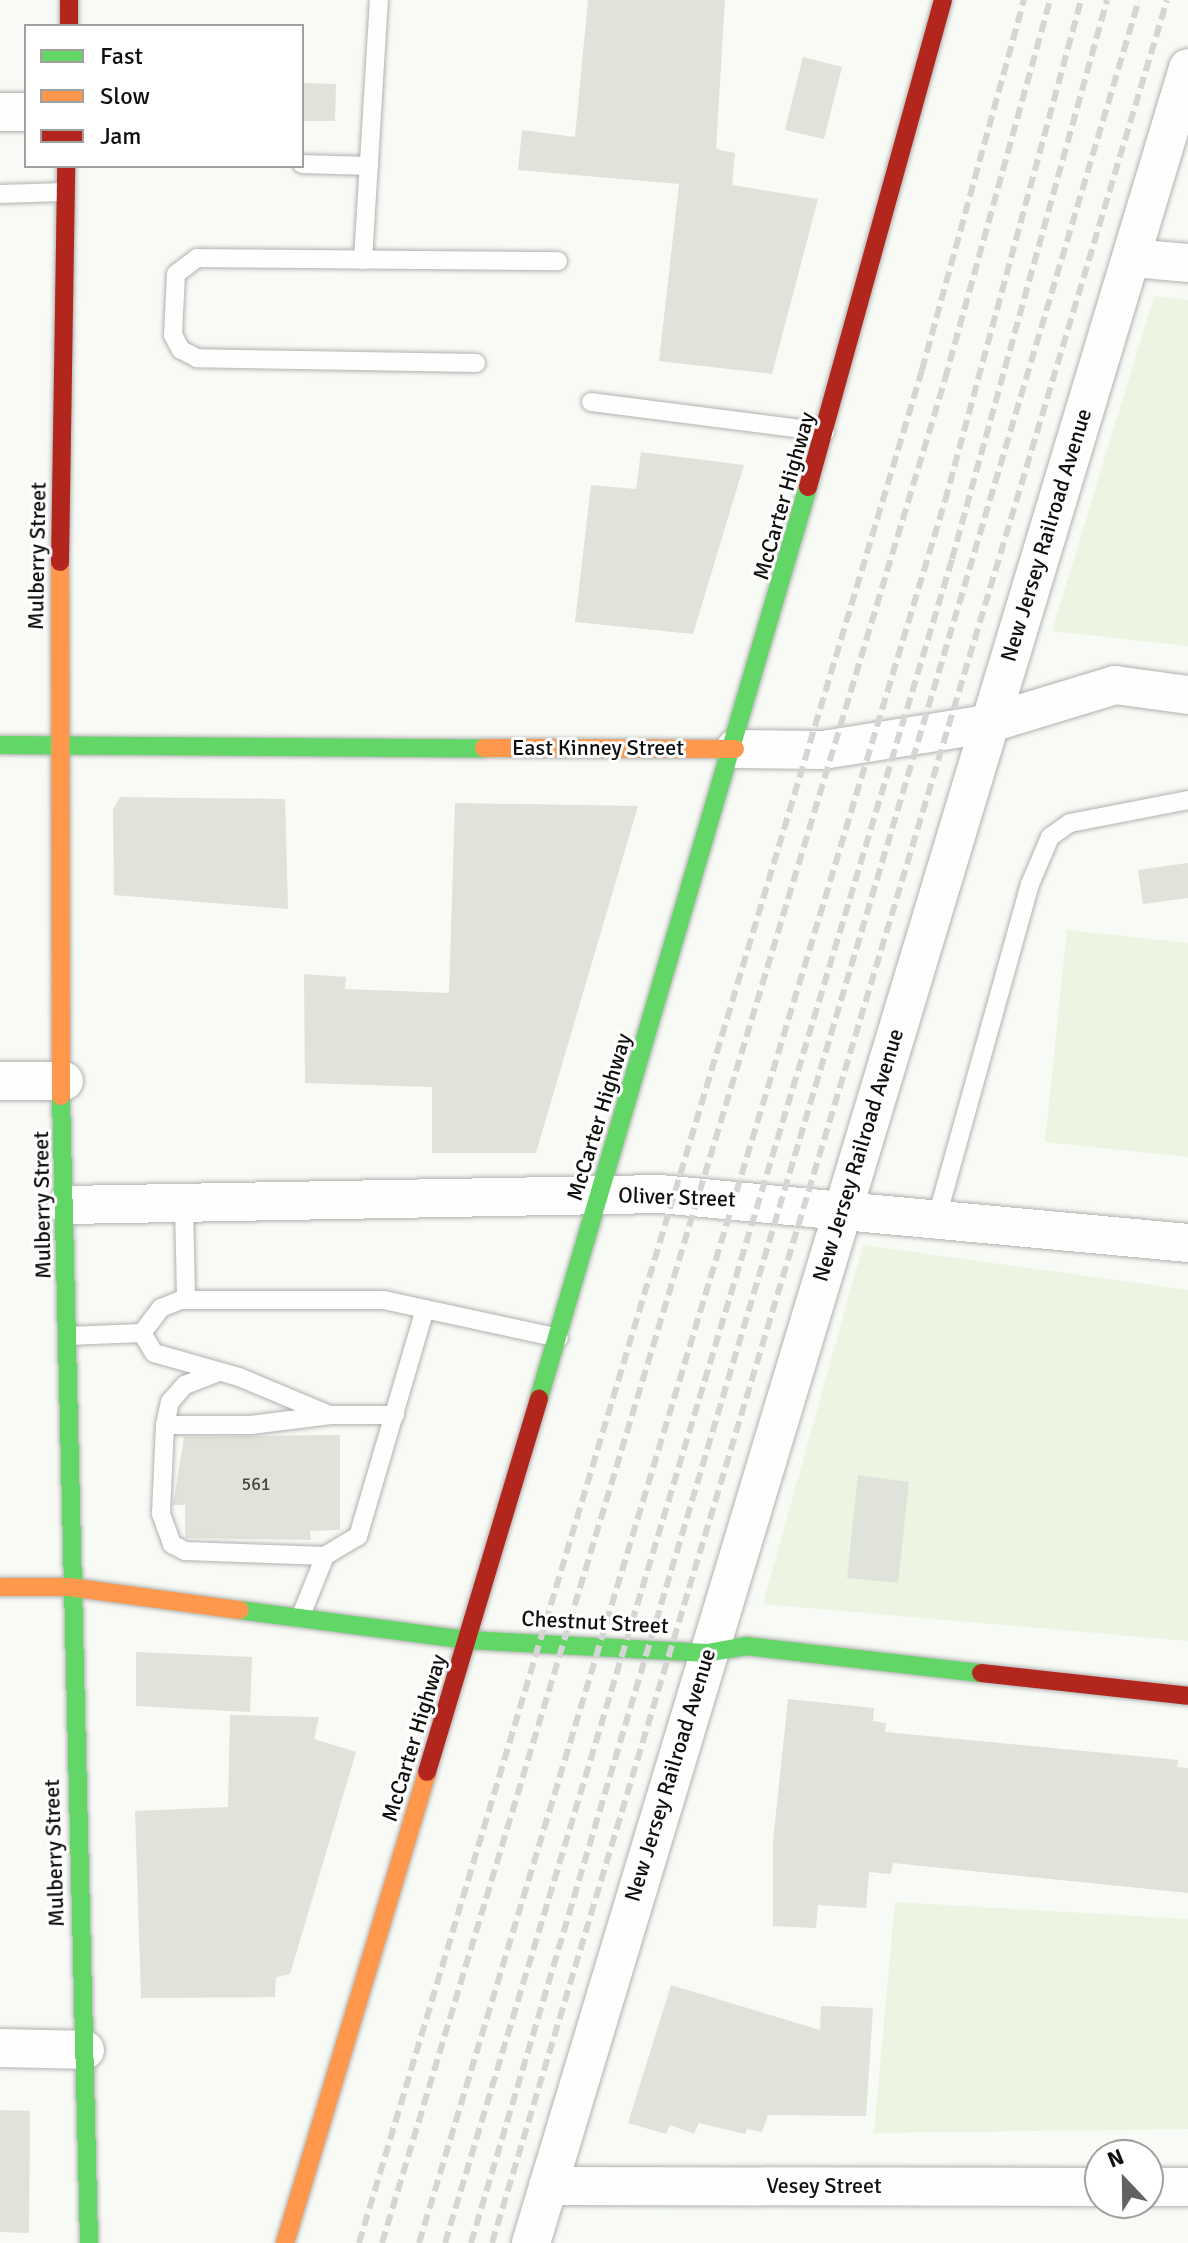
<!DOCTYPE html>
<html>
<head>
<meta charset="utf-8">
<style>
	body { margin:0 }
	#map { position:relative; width:1188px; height:2243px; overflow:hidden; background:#f8faf5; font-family:Signika,sans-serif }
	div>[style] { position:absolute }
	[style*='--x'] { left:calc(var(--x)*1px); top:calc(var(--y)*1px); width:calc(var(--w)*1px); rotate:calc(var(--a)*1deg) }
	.green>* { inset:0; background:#eef4e2 }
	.building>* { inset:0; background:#e0e3d9 }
	.roads { filter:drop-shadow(0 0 2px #b0b2af) drop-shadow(0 0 2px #b0b2af) }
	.lane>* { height:18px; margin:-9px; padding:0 9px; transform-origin:9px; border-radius:9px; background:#fefefe }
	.street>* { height:38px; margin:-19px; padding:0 19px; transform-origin:19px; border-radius:19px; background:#fefefe }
	.fast>* { height:18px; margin:-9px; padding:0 9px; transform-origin:9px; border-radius:9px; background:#63d668 }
	.slow>* { height:18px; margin:-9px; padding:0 9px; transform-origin:9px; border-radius:9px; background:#ff974d }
	.jam>* { height:18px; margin:-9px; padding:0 9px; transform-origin:9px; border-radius:9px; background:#b3261e }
	.rail>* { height:6px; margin-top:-3px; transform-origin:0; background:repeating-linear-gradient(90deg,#d5d5d5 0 12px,transparent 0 18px) }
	span { translate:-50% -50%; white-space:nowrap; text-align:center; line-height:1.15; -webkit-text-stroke:6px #fff; paint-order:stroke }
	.number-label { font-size:18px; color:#444642 }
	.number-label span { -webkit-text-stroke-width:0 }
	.street-label { font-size:22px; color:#10110f }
	.legend { position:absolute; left:24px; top:24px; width:280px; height:144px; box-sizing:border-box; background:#fff; border:2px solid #9fa09f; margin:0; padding:10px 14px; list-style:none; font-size:24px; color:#10110f }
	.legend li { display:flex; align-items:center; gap:16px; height:40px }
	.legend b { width:40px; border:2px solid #9fa09f }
	.north { position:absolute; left:1084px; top:2139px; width:80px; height:80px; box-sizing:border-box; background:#fff; border:2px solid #9fa09f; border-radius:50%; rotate:338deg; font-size:22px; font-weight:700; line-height:32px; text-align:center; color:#10110f }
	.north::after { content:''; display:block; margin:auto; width:28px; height:36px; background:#616360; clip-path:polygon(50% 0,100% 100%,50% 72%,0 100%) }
</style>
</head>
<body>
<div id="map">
	<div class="green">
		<div style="clip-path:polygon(1154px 296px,1188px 300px,1188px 646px,1052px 631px)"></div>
		<div style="clip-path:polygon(1067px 930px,1188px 943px,1188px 1157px,1045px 1142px)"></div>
		<div style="clip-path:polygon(863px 1245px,1188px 1290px,1188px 1641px,763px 1604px)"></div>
		<div style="clip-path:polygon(895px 1902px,1188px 1919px,1188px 2129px,874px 2133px)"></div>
	</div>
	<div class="building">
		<div style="clip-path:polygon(588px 0,725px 0,716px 149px,735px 153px,732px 185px,818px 199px,772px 374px,659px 361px,679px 184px,518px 170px,522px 130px,575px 137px)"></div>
		<div style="clip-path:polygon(803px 57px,842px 67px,824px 139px,785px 130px)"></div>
		<div style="clip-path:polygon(302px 83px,336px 84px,335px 121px,302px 121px)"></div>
		<div style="clip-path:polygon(641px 452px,744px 465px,693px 634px,575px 622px,591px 485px,636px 489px)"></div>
		<div style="clip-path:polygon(120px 797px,285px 799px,288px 909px,114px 895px,113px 810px)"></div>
		<div style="clip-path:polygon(455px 803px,638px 806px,536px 1153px,432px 1153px,432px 1087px,305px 1083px,304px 974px,346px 977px,345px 989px,449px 993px)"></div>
		<div style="clip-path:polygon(1188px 863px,1188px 898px,1143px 904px,1138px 870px)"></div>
		<div style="clip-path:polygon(340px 1435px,340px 1530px,310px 1531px,311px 1540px,185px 1538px,185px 1505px,173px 1505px,184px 1437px)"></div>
		<div style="clip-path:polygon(858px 1475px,909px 1482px,898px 1583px,847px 1578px)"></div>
		<div style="clip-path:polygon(136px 1652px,252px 1657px,250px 1712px,136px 1706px)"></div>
		<div style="clip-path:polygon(788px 1699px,874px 1708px,873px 1721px,886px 1723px,885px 1732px,1178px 1760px,1177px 1767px,1188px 1768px,1188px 1893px,893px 1863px,891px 1874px,869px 1872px,866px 1908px,818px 1905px,816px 1928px,773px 1926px,773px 1841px)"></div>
		<div style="clip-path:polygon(230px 1715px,319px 1717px,314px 1739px,356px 1752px,290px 1974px,276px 1977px,275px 1997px,141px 1998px,135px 1811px,228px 1807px)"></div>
		<div style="clip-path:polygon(671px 1985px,820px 2030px,821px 2006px,873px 2008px,866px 2116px,768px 2115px,762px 2132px,747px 2129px,745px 2134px,699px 2123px,694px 2134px,670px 2125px,666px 2134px,628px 2123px)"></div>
		<div style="clip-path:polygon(0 2110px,30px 2111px,29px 2233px,0 2232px)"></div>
	</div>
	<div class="roads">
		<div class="lane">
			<div style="--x:302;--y:164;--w:67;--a:1.7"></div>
			<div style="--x:0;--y:194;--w:65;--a:-1.8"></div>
			<div style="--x:363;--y:260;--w:260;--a:-86.5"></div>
			<div style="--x:476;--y:363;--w:279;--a:-179"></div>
			<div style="--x:197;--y:358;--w:18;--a:-153"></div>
			<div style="--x:181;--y:350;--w:17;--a:-118"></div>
			<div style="--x:173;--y:335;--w:61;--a:-87.2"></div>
			<div style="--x:176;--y:274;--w:26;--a:-37"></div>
			<div style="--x:197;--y:258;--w:361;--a:0.5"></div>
			<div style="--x:591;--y:402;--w:236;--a:7.3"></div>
			<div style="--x:184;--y:1202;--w:98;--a:88.8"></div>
			<div style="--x:937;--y:1217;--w:346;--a:-74.4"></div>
			<div style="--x:1030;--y:884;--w:51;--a:-66.9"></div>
			<div style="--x:1050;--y:837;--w:24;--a:-35"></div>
			<div style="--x:1070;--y:823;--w:120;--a:-11"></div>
			<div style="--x:425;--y:1309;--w:137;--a:12.2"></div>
			<div style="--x:142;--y:1333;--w:23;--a:59"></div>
			<div style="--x:154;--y:1353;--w:88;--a:15.8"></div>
			<div style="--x:239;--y:1377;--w:99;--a:22.7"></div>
			<div style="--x:330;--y:1415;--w:65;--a:0"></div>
			<div style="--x:67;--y:1336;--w:75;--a:-2.3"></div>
			<div style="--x:142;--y:1333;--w:31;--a:-53"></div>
			<div style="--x:161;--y:1308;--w:22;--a:-22"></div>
			<div style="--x:181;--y:1300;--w:203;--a:0"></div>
			<div style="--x:384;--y:1300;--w:42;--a:12.4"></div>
			<div style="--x:425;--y:1309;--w:237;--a:106.4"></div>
			<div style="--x:358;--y:1536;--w:39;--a:149"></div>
			<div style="--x:325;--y:1556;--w:67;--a:112"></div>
			<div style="--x:165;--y:1425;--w:24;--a:-78"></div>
			<div style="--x:170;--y:1402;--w:23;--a:-49"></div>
			<div style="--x:185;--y:1385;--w:33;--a:-21"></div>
			<div style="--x:325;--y:1556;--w:140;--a:-178"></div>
			<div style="--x:185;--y:1551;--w:15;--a:-152"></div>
			<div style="--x:172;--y:1544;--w:33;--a:-110"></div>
			<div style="--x:161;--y:1513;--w:88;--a:-87.4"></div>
			<div style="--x:165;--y:1425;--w:86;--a:0"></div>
			<div style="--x:251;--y:1425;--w:80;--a:-7.2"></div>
		</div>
		<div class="street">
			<div style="--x:0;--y:112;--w:26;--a:0"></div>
			<div style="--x:1132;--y:258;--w:56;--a:5.1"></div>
			<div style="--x:735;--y:749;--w:88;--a:0.7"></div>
			<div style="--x:823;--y:750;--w:166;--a:-9"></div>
			<div style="--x:987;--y:724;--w:134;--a:-16.9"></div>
			<div style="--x:1115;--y:685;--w:74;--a:7.8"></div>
			<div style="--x:0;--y:1081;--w:64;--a:0"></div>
			<div style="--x:67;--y:1205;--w:593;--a:-1.06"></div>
			<div style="--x:660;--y:1194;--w:530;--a:5.3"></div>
			<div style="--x:0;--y:2048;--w:85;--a:1.3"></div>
			<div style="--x:548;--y:2186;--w:552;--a:0.1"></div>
			<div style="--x:1148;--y:2187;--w:40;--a:0"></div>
			<div style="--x:531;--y:2243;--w:2272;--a:-73.19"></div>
		</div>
		<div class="fast">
			<div style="--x:0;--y:745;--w:484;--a:0.4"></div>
			<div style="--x:61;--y:1096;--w:1147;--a:88.6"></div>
			<div style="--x:539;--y:1398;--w:950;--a:-73.55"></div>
			<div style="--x:239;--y:1610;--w:231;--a:7.5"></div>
			<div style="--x:468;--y:1640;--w:239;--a:3.1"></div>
			<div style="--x:707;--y:1653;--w:40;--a:-10"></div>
			<div style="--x:746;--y:1646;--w:237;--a:6.6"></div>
		</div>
		<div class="slow">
			<div style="--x:60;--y:562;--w:534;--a:89.89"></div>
			<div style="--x:484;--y:748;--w:251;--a:0.2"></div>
			<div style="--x:0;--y:1587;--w:69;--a:0"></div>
			<div style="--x:69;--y:1587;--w:172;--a:7.7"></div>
			<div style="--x:285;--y:2243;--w:492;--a:-73.2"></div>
		</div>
		<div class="jam">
			<div style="--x:69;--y:0;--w:26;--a:90"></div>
			<div style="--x:808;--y:487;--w:505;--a:-74.51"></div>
			<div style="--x:60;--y:562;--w:396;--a:-89.1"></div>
			<div style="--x:981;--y:1673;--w:208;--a:6.3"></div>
			<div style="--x:427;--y:1772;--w:390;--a:-73.3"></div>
		</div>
	</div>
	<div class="rail">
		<div style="--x:359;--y:2243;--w:1956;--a:-73.27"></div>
		<div style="--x:922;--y:370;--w:384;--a:-74.6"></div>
		<div style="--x:382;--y:2243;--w:1947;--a:-73.19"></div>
		<div style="--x:945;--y:379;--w:393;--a:-74.5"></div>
		<div style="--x:419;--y:2243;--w:1820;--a:-73.2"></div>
		<div style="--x:945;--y:501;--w:519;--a:-74.81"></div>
		<div style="--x:445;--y:2243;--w:1759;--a:-73.24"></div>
		<div style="--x:952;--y:559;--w:580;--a:-74.5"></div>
		<div style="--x:471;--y:2243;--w:2340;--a:-73.42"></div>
		<div style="--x:492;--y:2243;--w:2342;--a:-73.25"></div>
	</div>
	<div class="number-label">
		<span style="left:256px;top:1484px">561</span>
	</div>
	<div class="street-label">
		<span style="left:784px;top:496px;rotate:-74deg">McCarter Highway</span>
		<span style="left:1046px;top:535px;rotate:-73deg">New Jersey Railroad Avenue</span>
		<span style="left:37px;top:556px;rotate:-89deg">Mulberry Street</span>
		<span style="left:598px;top:748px">East Kinney Street</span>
		<span style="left:599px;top:1117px;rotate:-73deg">McCarter Highway</span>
		<span style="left:858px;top:1155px;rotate:-73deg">New Jersey Railroad Avenue</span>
		<span style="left:677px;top:1197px;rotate:2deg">Oliver Street</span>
		<span style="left:42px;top:1205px;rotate:-91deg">Mulberry Street</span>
		<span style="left:595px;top:1622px;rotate:3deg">Chestnut Street</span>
		<span style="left:414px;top:1738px;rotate:-73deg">McCarter Highway</span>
		<span style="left:670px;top:1775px;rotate:-73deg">New Jersey Railroad Avenue</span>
		<span style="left:54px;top:1853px;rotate:-92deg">Mulberry Street</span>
		<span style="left:824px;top:2186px">Vesey Street</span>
	</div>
	<ul class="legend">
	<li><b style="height:10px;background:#63d668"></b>Fast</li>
	<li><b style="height:10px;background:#ff974d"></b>Slow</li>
	<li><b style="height:10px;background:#b3261e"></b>Jam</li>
	</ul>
	<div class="north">N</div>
</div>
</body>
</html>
